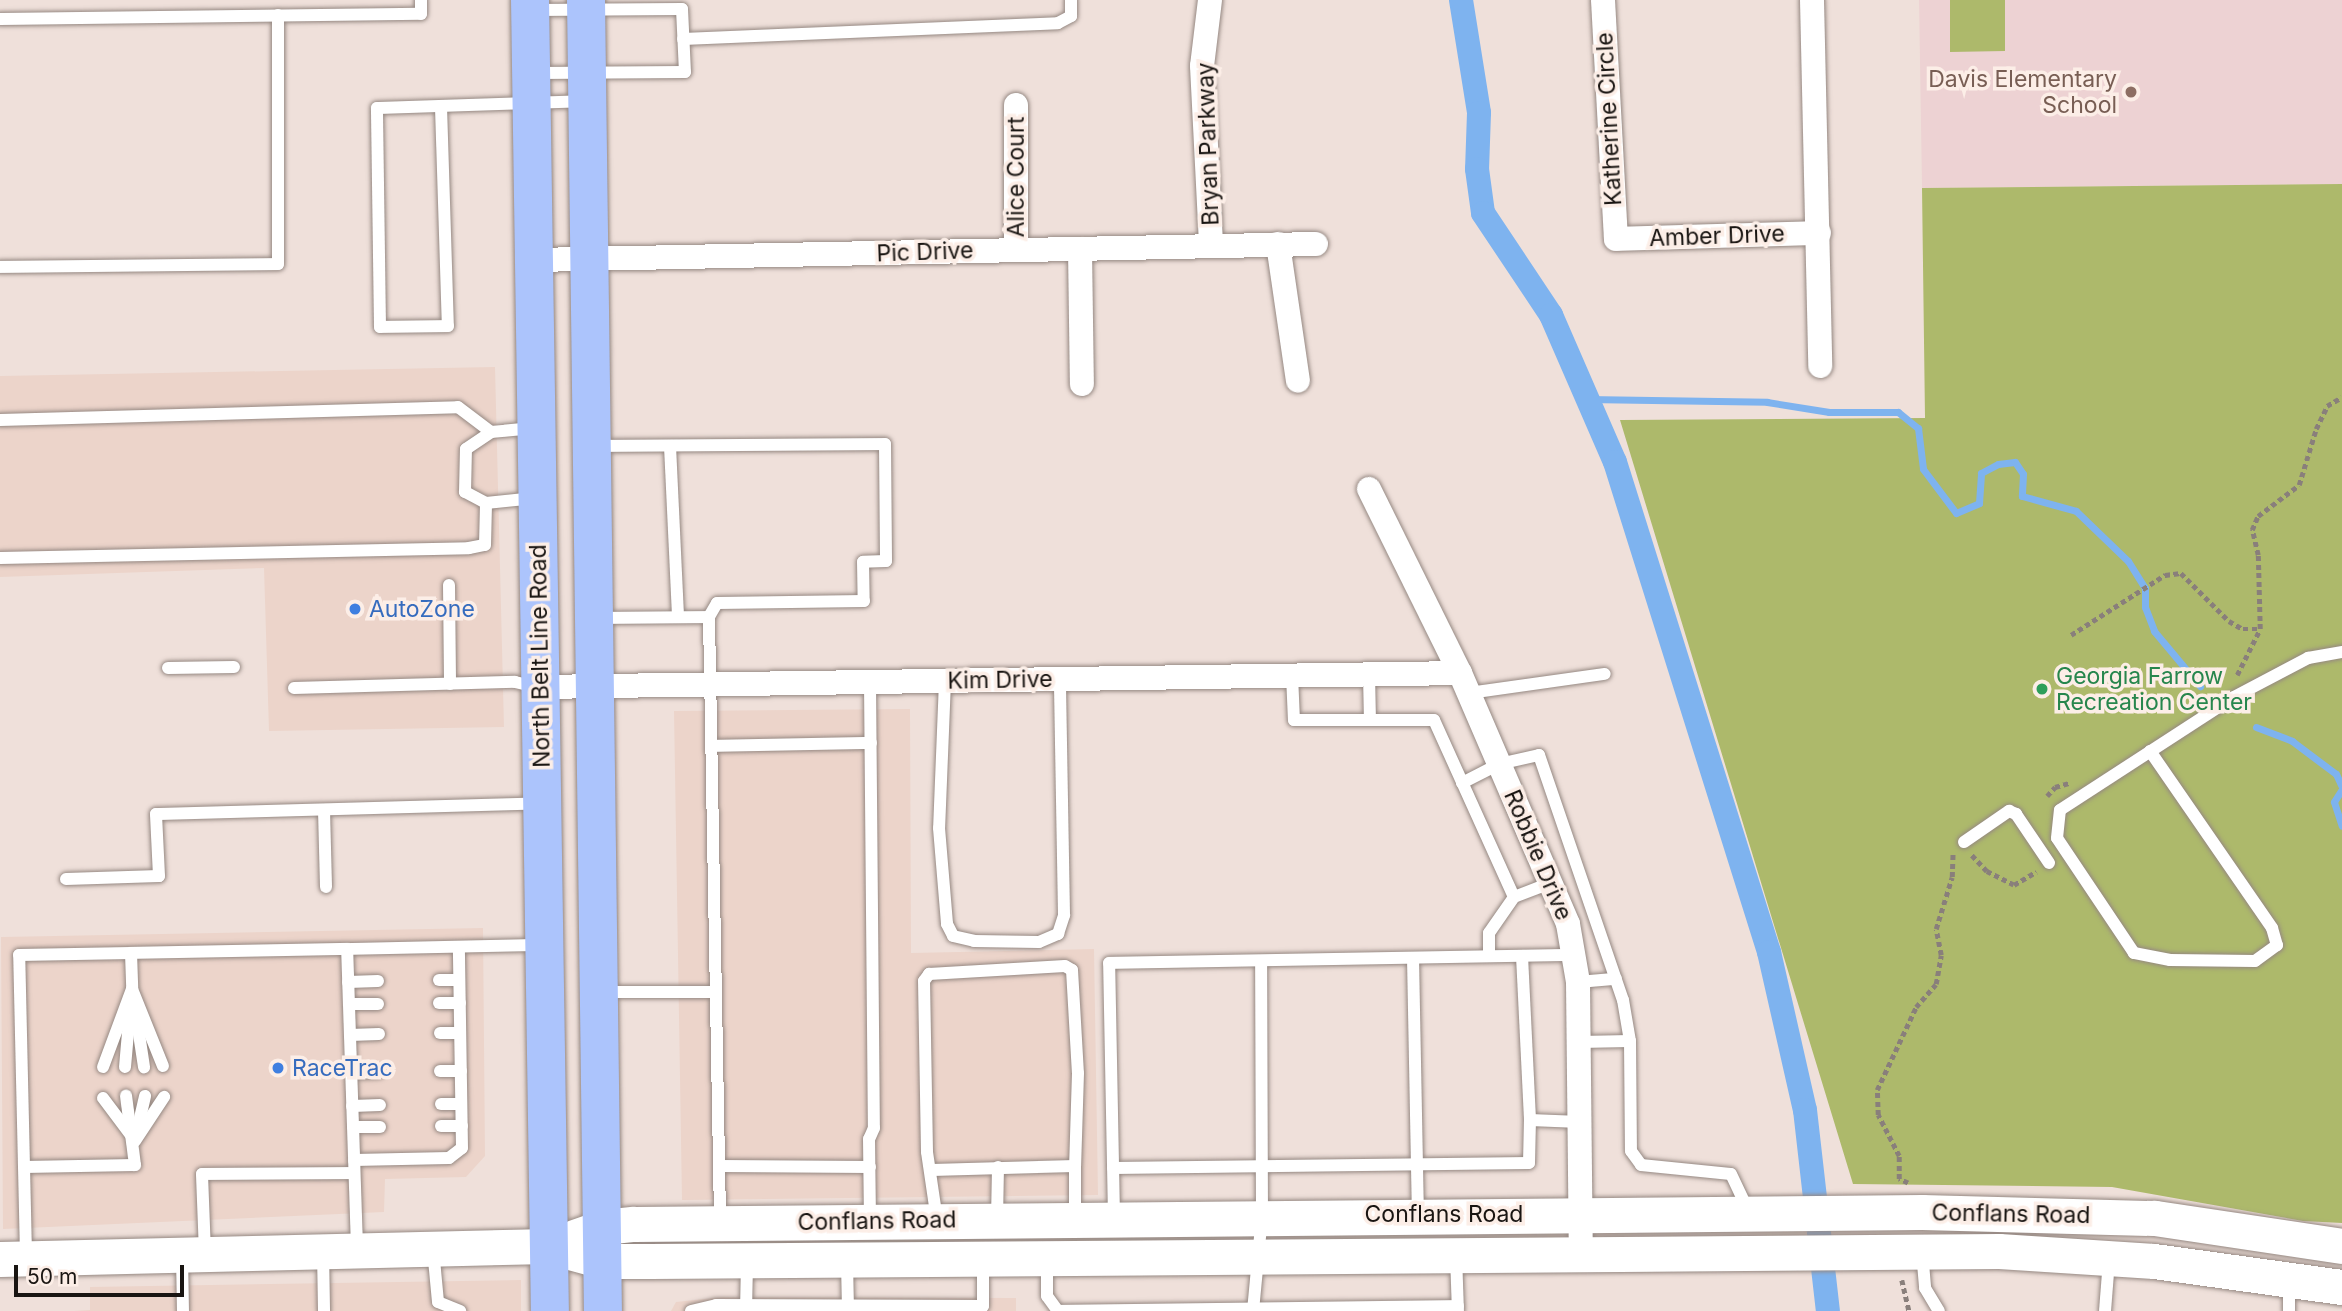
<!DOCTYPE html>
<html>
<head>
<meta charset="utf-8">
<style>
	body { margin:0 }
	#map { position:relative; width:2342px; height:1311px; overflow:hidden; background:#efe0da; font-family:Inter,sans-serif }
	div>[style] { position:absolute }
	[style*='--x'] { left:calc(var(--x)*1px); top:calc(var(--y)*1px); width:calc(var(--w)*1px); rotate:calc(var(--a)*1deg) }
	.commercial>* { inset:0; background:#ecd4ca }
	.education>* { inset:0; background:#edd2d3 }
	.green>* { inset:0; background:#adb96b }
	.stream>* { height:7px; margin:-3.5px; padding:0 3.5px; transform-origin:3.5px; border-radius:3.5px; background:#7eb3ef }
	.canal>* { height:24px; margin:-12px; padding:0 12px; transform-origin:12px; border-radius:12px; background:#7eb3ef }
	.path>* { height:4.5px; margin-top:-2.25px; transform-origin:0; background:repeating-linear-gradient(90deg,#897f7b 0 5px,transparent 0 8.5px) }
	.roads { filter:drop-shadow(0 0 2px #958882) drop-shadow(0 0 2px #958882) }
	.lane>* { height:12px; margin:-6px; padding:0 6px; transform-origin:6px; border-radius:6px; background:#fff }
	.street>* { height:24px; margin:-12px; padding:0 12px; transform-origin:12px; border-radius:12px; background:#fff }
	.secondary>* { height:35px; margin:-17.5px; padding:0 17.5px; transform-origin:17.5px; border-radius:17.5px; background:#fff }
	.primary>* { height:38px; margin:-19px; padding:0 19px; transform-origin:19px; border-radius:19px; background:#acc4fc }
	.dots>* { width:19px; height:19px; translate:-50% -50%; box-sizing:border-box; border:4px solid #fceee7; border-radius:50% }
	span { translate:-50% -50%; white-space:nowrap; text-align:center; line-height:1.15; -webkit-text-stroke:7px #fceee7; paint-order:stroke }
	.education-label { font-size:23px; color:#785e54 }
	.right { translate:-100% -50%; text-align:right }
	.street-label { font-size:23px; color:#191512 }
	.shop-label { font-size:23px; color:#366cbe }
	.left { translate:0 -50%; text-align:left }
	.leisure-label { font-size:23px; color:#27864d }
	.scale { position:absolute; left:14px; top:1265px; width:170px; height:32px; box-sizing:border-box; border:4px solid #191512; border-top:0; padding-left:9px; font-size:21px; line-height:24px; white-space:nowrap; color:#191512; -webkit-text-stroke:5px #fceee7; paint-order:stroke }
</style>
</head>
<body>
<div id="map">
	<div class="commercial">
		<div style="clip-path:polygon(495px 367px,504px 727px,269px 731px,264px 568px,0 577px,0 376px)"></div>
		<div style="clip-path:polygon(910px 709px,911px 953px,1094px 949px,1098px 1195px,682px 1200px,674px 711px)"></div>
		<div style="clip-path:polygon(483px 928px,485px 1156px,466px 1177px,385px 1179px,384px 1212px,3px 1229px,1px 937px)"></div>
		<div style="clip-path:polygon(521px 1280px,521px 1311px,74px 1311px,90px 1310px,90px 1287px)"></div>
		<div style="clip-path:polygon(723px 1297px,1016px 1298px,1016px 1311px,671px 1311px,676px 1302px)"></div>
	</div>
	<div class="education">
		<div style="clip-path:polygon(1919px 0,2342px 0,2342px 184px,1922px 188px)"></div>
	</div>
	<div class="green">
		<div style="clip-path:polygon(1950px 0,2005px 0,2005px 51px,1950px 52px)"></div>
		<div style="clip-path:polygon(2342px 184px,2342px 1223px,2303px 1221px,2112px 1187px,1853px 1184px,1620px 420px,1925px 418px,1922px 188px)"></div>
	</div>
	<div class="stream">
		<div style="--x:1586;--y:399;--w:181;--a:0.9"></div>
		<div style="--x:1767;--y:402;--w:63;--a:9.2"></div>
		<div style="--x:1829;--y:412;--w:69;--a:0"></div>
		<div style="--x:1898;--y:412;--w:26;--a:39"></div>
		<div style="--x:1918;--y:428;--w:41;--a:83"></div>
		<div style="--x:1923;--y:469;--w:55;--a:53.1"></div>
		<div style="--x:1956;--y:513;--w:25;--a:-23"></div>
		<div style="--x:1979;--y:503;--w:30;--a:-86"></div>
		<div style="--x:1981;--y:473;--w:19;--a:-28"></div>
		<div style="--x:1998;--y:464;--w:17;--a:-7"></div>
		<div style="--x:2015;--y:462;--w:14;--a:56"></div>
		<div style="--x:2023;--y:474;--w:22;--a:93"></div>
		<div style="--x:2022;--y:496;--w:56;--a:15.5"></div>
		<div style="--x:2076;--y:511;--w:72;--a:43.9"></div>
		<div style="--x:2128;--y:561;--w:32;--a:58"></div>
		<div style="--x:2145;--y:588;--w:19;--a:90"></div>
		<div style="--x:2145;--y:607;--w:26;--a:69"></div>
		<div style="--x:2154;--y:631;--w:72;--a:50.1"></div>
		<div style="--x:2256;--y:727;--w:39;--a:21"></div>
		<div style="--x:2292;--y:741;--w:55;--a:36.9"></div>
		<div style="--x:2336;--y:774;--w:14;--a:65"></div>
		<div style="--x:2342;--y:789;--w:15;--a:122"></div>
		<div style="--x:2334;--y:802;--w:25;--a:72"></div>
	</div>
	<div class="canal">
		<div style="--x:1461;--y:0;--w:114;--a:80.9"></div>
		<div style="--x:1479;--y:113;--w:56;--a:92"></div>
		<div style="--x:1477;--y:169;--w:44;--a:82.2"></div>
		<div style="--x:1483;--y:213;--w:123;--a:56.3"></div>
		<div style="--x:1551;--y:315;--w:160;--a:66.5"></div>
		<div style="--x:1615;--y:462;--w:514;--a:72.55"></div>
		<div style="--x:1769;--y:952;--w:162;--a:77.2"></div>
		<div style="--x:1805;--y:1110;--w:202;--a:83.5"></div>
	</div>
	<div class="path">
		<div style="--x:2071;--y:635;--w:112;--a:-32.6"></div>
		<div style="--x:2165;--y:575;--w:16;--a:-7"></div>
		<div style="--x:2181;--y:573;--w:68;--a:45"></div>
		<div style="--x:2229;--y:621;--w:16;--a:30"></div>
		<div style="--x:2243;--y:629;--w:17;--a:0"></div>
		<div style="--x:2237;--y:675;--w:51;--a:-63.4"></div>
		<div style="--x:2260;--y:629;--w:74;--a:-91.5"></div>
		<div style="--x:2258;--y:555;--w:26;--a:-103"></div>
		<div style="--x:2252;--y:530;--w:15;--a:-67"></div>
		<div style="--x:2258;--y:516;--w:51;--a:-37.1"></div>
		<div style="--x:2299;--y:485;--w:59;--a:-73.1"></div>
		<div style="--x:2316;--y:429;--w:25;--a:-64"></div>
		<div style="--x:2327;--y:406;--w:17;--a:-31"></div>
		<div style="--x:2047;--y:796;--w:12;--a:-48"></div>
		<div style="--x:2055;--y:787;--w:15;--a:-16"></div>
		<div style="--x:1972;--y:855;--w:22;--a:47"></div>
		<div style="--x:1987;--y:871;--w:30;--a:27"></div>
		<div style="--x:2014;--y:885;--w:26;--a:-31"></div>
		<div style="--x:1908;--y:1183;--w:10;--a:-156"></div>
		<div style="--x:1899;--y:1179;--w:23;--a:-90"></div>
		<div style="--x:1899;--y:1156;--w:46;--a:-117.1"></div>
		<div style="--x:1878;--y:1115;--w:25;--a:-92"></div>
		<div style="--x:1877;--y:1090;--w:92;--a:-64.8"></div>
		<div style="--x:1916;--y:1007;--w:30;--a:-49"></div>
		<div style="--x:1936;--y:984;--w:29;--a:-80"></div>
		<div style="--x:1941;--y:955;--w:26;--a:-101"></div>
		<div style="--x:1936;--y:929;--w:54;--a:-72.9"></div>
		<div style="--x:1952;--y:877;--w:25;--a:-88"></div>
		<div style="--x:1902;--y:1280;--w:32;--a:77"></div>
	</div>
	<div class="roads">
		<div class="lane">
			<div style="--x:534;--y:10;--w:148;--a:-0.4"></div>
			<div style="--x:682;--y:9;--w:63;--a:87.3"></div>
			<div style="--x:685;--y:72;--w:149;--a:179.6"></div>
			<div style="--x:0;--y:19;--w:421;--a:-0.7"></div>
			<div style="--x:421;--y:14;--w:14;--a:-90"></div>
			<div style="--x:683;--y:39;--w:375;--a:-2.4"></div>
			<div style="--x:1058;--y:23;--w:15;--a:-28"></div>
			<div style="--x:1071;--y:16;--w:16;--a:-90"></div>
			<div style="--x:441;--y:107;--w:219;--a:88.2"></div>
			<div style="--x:448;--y:326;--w:68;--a:179.2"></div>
			<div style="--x:380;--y:327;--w:219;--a:-90.8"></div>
			<div style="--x:377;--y:108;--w:206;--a:-1.9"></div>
			<div style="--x:0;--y:267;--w:278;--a:-0.6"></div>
			<div style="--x:278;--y:264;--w:249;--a:-90"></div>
			<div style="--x:0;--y:420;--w:458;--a:-1.6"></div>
			<div style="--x:458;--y:407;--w:41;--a:37.1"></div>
			<div style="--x:491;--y:432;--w:42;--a:-5.4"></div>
			<div style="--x:594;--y:446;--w:291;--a:-0.4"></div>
			<div style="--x:885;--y:444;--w:117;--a:89.5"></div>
			<div style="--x:886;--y:561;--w:23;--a:178"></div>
			<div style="--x:863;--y:562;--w:39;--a:89"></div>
			<div style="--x:864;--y:601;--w:147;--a:179.2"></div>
			<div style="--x:717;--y:603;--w:16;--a:120"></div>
			<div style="--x:670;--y:446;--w:171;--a:87.3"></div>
			<div style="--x:486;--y:503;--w:24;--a:-152"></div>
			<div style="--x:465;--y:492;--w:43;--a:-88.7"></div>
			<div style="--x:466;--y:449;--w:30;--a:-34"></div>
			<div style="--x:0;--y:558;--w:469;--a:-1.2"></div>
			<div style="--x:469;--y:548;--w:16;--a:-11"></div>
			<div style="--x:485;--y:545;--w:42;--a:-88.6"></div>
			<div style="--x:486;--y:503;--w:49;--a:-5.8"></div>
			<div style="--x:449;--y:585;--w:99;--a:89.4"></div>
			<div style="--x:599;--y:618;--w:110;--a:-0.5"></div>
			<div style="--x:709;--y:617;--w:602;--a:88.95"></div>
			<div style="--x:168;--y:668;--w:66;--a:-0.9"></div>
			<div style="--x:1369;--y:674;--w:46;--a:88.8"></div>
			<div style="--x:1292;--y:675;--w:45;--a:87.5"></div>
			<div style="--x:1294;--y:720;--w:140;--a:0"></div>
			<div style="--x:1434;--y:720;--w:194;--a:65.7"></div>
			<div style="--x:1514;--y:897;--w:40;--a:-21"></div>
			<div style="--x:945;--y:681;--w:147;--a:92.3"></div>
			<div style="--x:939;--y:828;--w:96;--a:85.2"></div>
			<div style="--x:947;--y:924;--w:13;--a:63"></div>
			<div style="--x:953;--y:936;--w:22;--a:13"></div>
			<div style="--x:974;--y:941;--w:65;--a:0.9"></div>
			<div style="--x:1039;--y:942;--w:21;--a:-23"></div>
			<div style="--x:1058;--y:934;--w:20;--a:-72"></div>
			<div style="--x:1064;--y:915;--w:236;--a:-91"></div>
			<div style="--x:870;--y:682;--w:446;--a:89.5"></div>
			<div style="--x:874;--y:1128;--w:12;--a:114"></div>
			<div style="--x:869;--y:1139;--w:82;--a:89.3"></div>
			<div style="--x:294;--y:688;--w:221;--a:-1.6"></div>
			<div style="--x:515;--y:682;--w:23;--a:13"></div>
			<div style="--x:1469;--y:693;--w:137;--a:-8"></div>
			<div style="--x:712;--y:746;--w:159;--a:-1.1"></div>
			<div style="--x:2150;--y:751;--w:215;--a:55.4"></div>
			<div style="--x:2272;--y:928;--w:18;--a:74"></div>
			<div style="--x:2277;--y:945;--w:27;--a:144"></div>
			<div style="--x:2255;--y:961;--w:85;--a:-179.3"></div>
			<div style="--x:2170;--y:960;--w:37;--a:-169"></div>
			<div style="--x:2134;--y:953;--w:138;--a:-123.8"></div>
			<div style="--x:2057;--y:838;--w:28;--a:-84"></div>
			<div style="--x:2060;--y:810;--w:207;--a:-33"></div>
			<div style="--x:2234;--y:697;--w:84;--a:-27.8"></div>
			<div style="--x:2308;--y:658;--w:35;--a:-10"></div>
			<div style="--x:1462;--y:783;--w:42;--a:-27.2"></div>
			<div style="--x:1499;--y:764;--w:41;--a:-12.7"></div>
			<div style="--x:1539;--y:755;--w:259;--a:71.1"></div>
			<div style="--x:1623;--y:1000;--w:42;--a:80.3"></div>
			<div style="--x:324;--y:810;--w:77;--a:88.5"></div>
			<div style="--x:1964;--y:842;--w:55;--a:-34.6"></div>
			<div style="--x:2009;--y:811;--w:8;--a:23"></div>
			<div style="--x:2016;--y:814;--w:59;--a:56"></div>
			<div style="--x:66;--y:879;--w:93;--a:-1.8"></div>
			<div style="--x:159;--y:876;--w:62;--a:-92.8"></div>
			<div style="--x:156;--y:814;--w:382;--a:-1.6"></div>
			<div style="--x:131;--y:953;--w:216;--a:-1.1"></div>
			<div style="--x:1489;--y:956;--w:23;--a:-90"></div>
			<div style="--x:1489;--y:933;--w:44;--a:-55.2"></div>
			<div style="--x:1522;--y:956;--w:164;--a:87.2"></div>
			<div style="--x:1413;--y:958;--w:256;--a:88.9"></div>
			<div style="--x:439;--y:980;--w:20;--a:0"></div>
			<div style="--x:348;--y:982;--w:30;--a:-2"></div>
			<div style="--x:1578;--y:982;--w:38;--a:-5"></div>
			<div style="--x:603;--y:992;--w:113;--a:0"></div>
			<div style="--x:439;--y:1003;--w:21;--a:0"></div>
			<div style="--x:349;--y:1004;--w:29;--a:0"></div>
			<div style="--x:136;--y:1014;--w:54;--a:81.4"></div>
			<div style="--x:440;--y:1033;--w:20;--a:0"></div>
			<div style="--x:350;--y:1035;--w:29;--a:-2"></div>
			<div style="--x:1579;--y:1042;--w:51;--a:-1.1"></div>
			<div style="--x:1630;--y:1041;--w:110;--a:89.5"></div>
			<div style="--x:1631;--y:1151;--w:17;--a:54"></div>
			<div style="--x:1641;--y:1165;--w:90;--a:5.7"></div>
			<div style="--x:1731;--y:1174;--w:42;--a:64.7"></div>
			<div style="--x:103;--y:1067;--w:83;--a:-69.6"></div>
			<div style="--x:125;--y:1067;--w:57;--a:-85"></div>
			<div style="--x:440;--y:1071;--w:21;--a:0"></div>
			<div style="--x:351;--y:1073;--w:28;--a:-2"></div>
			<div style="--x:103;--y:1098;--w:50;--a:53.1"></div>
			<div style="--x:441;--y:1104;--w:20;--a:0"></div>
			<div style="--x:352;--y:1106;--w:28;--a:-2"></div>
			<div style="--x:441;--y:1126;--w:21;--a:0"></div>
			<div style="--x:353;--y:1127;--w:27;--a:0"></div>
			<div style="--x:137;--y:1131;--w:36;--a:-77"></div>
			<div style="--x:135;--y:1141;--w:53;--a:-56.6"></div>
			<div style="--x:354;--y:1160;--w:95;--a:-1.2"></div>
			<div style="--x:449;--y:1158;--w:16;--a:-38"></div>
			<div style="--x:462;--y:1148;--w:201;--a:-90.9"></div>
			<div style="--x:720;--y:1166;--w:150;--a:0.4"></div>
			<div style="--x:24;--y:1167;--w:111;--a:-1"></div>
			<div style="--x:135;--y:1165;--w:70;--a:-97.4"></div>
			<div style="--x:1113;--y:1168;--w:416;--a:-0.7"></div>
			<div style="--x:1529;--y:1163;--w:43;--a:-88.7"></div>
			<div style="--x:1530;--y:1120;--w:50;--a:2.3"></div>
			<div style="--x:932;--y:1170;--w:143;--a:-1.6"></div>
			<div style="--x:1075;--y:1166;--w:51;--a:90"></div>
			<div style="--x:1114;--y:1217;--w:254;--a:-91.1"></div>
			<div style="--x:1109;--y:963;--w:464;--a:-1"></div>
			<div style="--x:997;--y:1219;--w:52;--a:-88.9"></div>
			<div style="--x:937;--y:1220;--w:69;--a:-98.4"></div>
			<div style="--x:927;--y:1152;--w:171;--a:-91"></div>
			<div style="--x:924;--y:981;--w:9;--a:-54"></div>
			<div style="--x:929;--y:974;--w:136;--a:-3.4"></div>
			<div style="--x:1065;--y:966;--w:8;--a:30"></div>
			<div style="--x:1072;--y:970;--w:103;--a:86.7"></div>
			<div style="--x:1078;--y:1073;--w:93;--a:91.8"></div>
			<div style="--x:357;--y:1247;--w:298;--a:-91.9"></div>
			<div style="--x:347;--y:949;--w:194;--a:-1.2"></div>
			<div style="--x:433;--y:1249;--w:53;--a:84.6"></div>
			<div style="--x:438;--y:1302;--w:24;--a:22"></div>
			<div style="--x:323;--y:1252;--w:59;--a:89"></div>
			<div style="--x:1922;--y:1252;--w:36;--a:85"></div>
			<div style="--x:1925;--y:1288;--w:27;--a:59"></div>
			<div style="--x:205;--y:1253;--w:79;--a:-92.2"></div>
			<div style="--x:202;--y:1174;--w:152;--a:-0.4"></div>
			<div style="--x:26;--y:1255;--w:300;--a:-91.3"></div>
			<div style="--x:19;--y:955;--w:112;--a:-1"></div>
			<div style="--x:131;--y:953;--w:36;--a:88"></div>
			<div style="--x:132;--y:989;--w:83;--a:68.1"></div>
			<div style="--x:182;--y:1255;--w:56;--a:89"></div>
			<div style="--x:1456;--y:1255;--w:56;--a:88"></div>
			<div style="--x:1047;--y:1261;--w:35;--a:90"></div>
			<div style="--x:1047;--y:1296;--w:17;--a:54"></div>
			<div style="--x:847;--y:1262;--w:49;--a:88.8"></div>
			<div style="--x:691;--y:1311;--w:26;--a:-13"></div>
			<div style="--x:716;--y:1305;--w:267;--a:0.2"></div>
			<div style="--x:983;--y:1306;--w:46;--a:-90"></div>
			<div style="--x:746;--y:1311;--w:49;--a:-88.8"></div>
			<div style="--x:1057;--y:1311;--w:401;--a:-0.7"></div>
			<div style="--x:1253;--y:1311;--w:95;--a:-84.6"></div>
			<div style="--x:1262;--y:1216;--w:255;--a:-90.2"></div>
			<div style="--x:2105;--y:1311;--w:51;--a:-85.5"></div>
			<div style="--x:2289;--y:1311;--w:28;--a:-90"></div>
		</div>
		<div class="street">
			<div style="--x:1210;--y:0;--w:66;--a:96.9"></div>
			<div style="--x:1202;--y:66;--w:180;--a:87.1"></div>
			<div style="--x:1603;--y:0;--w:239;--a:86.9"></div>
			<div style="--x:1616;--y:239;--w:203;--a:-1.7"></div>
			<div style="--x:1812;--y:0;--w:366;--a:88.7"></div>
			<div style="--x:1016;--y:105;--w:144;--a:90"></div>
			<div style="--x:1278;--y:244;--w:138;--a:81.7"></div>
			<div style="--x:1080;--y:249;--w:135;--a:89.2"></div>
			<div style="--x:534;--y:260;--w:782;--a:-1.17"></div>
			<div style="--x:1369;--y:489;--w:205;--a:63.7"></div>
			<div style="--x:1460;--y:673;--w:273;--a:66.7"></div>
			<div style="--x:1568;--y:924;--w:59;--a:80.2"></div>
			<div style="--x:1578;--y:982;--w:269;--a:89.4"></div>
			<div style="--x:540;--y:687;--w:920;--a:-0.87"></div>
		</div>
		<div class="secondary">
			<div style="--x:574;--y:1237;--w:31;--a:-19"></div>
			<div style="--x:603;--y:1227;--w:31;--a:-6"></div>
			<div style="--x:634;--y:1224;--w:1288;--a:-0.53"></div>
			<div style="--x:1922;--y:1212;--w:233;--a:1.5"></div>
			<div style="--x:2155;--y:1218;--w:189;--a:8.5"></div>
			<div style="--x:0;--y:1259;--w:548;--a:-1.36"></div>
			<div style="--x:548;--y:1246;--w:57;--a:15.3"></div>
			<div style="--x:603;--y:1261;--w:47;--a:0"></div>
			<div style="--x:650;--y:1261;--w:1349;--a:-0.42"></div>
			<div style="--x:1999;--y:1251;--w:155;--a:3.7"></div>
			<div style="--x:2154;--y:1261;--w:190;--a:7.9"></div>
		</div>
		<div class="primary">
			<div style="--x:530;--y:0;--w:1311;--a:89.13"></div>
			<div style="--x:586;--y:0;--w:1311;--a:89.26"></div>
		</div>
	</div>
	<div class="dots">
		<div style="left:2131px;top:92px;background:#8d6e63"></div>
		<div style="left:355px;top:609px;background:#3f7fe0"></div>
		<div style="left:2042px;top:689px;background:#2e9e5b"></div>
		<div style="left:278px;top:1068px;background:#3f7fe0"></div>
	</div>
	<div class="education-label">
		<span class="right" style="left:2117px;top:92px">Davis Elementary<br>School</span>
	</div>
	<div class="street-label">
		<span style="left:1609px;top:119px;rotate:-93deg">Katherine Circle</span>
		<span style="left:1208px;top:144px;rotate:-92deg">Bryan Parkway</span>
		<span style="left:1016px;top:177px;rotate:-90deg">Alice Court</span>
		<span style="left:1717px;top:236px;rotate:-2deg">Amber Drive</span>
		<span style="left:925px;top:252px;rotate:-2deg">Pic Drive</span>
		<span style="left:540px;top:656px;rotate:-91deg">North Belt Line Road</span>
		<span style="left:1000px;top:680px;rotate:-1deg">Kim Drive</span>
		<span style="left:1538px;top:855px;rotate:67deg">Robbie Drive</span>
		<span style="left:1444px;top:1214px">Conflans Road</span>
		<span style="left:2011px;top:1214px;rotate:1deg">Conflans Road</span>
		<span style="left:877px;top:1221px;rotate:-1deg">Conflans Road</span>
	</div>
	<div class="shop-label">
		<span class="left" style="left:369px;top:609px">AutoZone</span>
		<span class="left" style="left:292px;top:1068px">RaceTrac</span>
	</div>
	<div class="leisure-label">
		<span class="left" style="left:2056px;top:689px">Georgia Farrow<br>Recreation Center</span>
	</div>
	<div class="scale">50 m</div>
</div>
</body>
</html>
